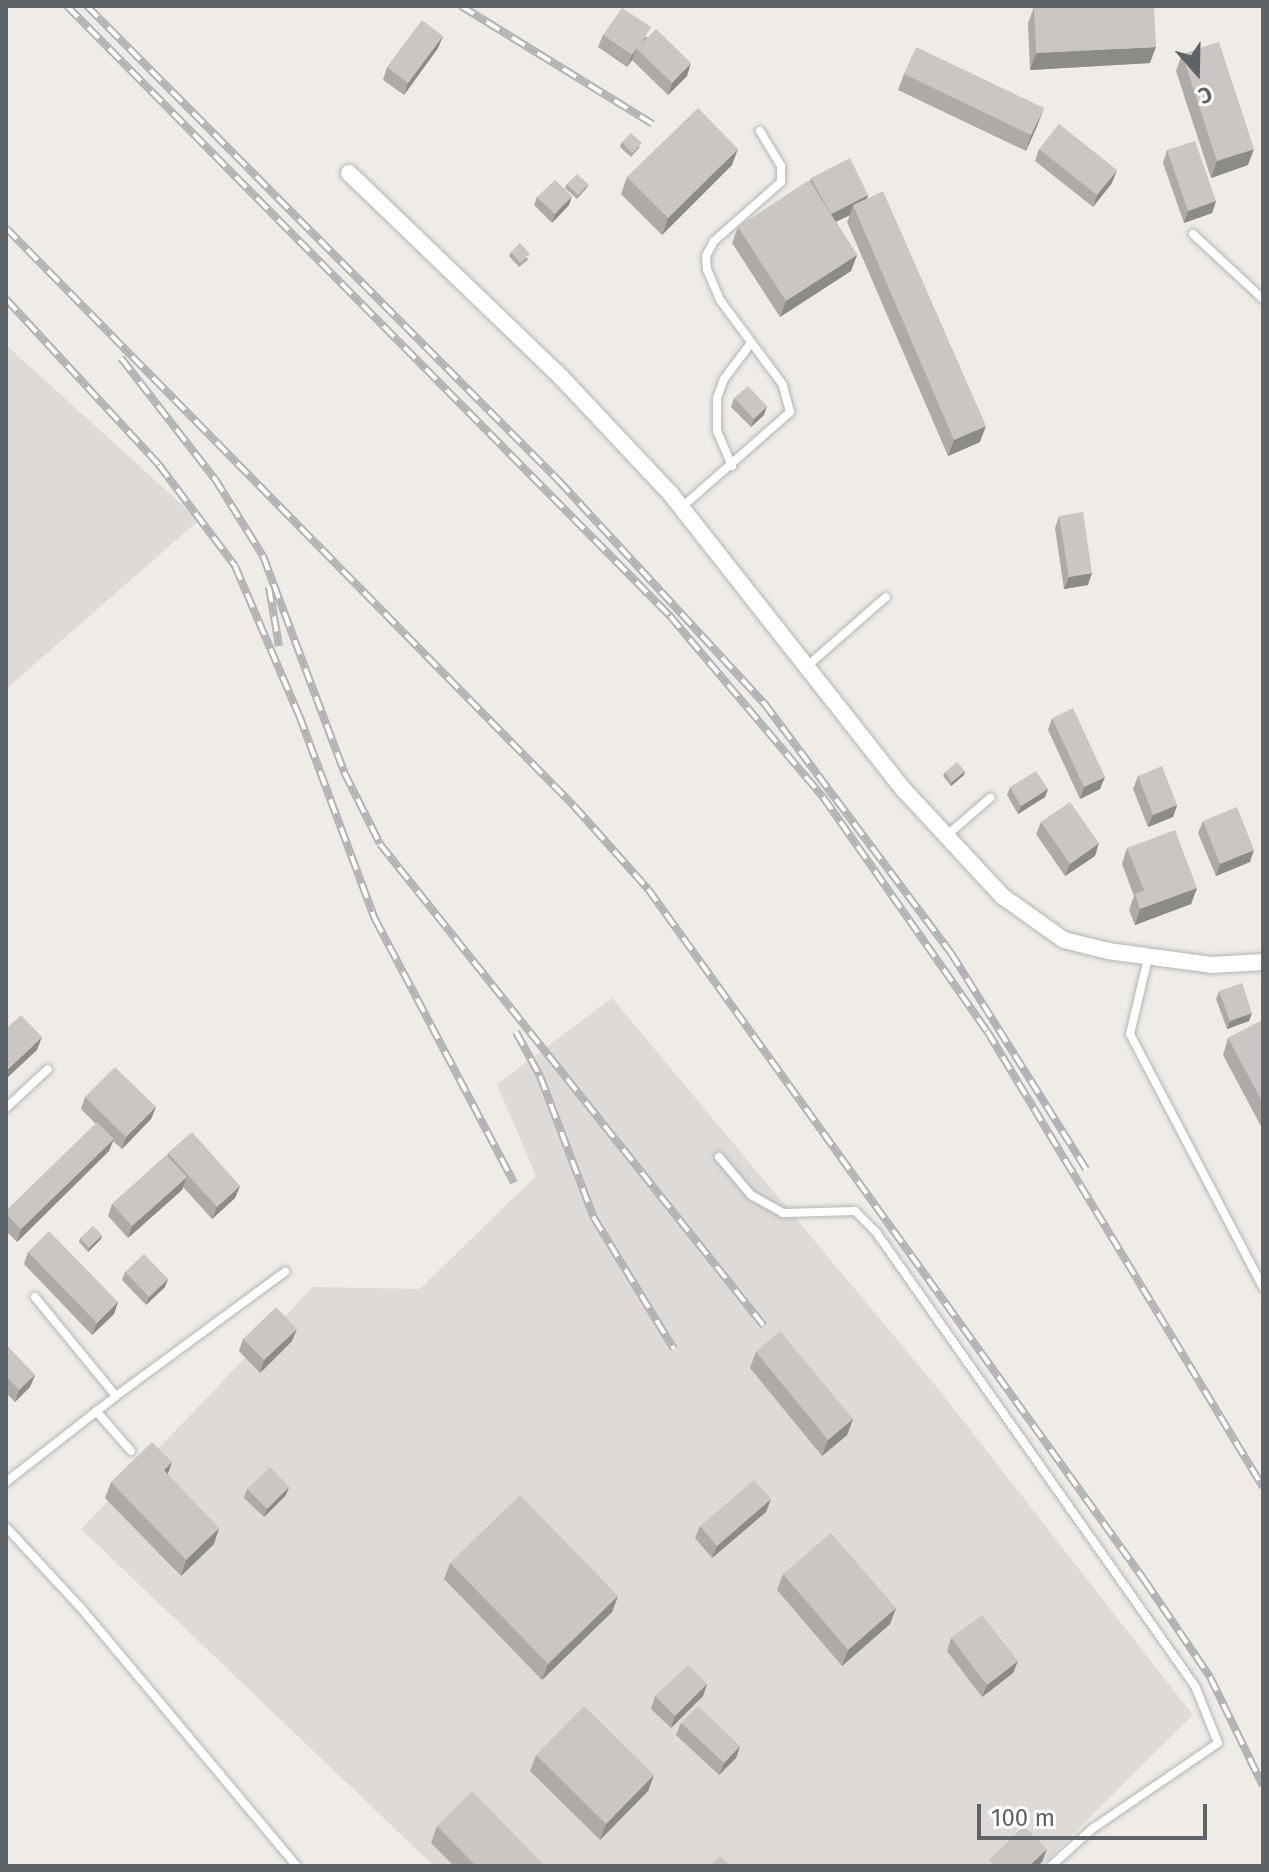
<!DOCTYPE html>
<html>
<head>
<meta charset="utf-8">
<style>
	body { margin:0 }
	#map { position:relative; width:1269px; height:1872px; overflow:hidden; background:#efebe6; font-family:"Fira Sans",sans-serif }
	div>[style] { position:absolute }
	[style*='--x'] { left:calc(var(--x)*1px); top:calc(var(--y)*1px); width:calc(var(--w)*1px); rotate:calc(var(--a)*1deg) }
	.industrial>* { inset:0; background:#dedad8 }
	.roads { filter:drop-shadow(0 0 2px #b1b5b8) drop-shadow(0 0 2px #b1b5b8) }
	.lane>* { height:8px; margin:-4px; padding:0 4px; transform-origin:4px; border-radius:4px; background:#fff }
	.street>* { height:16px; margin:-8px; padding:0 8px; transform-origin:8px; border-radius:8px; background:#fff }
	.rail>* { height:8px; margin-top:-4px; transform-origin:0; background:repeating-linear-gradient(90deg,#fff 0 15px,#b2b3b4 0 30px); box-sizing:border-box; border-block:2px solid #b2b3b4 }
	.wall>* { inset:0; background:#aeaaa8 }
	.shaded-wall>* { inset:0; background:#8d8b88 }
	.building>* { inset:0; background:#cac6c3 }
	span { translate:-50% -50%; white-space:nowrap; text-align:center; line-height:1.15; -webkit-text-stroke:6px #fff; paint-order:stroke }
	.frame { position:absolute; inset:0; border:8px solid #5d6366; pointer-events:none }
	.north { position:absolute; left:1157px; top:32px; width:80px; height:80px; -webkit-text-stroke:6px #fff; paint-order:stroke; rotate:160deg; font-size:22px; font-weight:700; line-height:32px; text-align:center; color:#5d6366 }
	.north::after { content:''; display:block; margin:auto; width:28px; height:36px; background:#5d6366; clip-path:polygon(50% 0,100% 100%,50% 72%,0 100%) }
	.scale { position:absolute; left:977px; top:1804px; width:230px; height:36px; box-sizing:border-box; border:4px solid #5d6366; border-top:0; padding-left:10px; font-size:24px; line-height:28px; white-space:nowrap; color:#5d6366; -webkit-text-stroke:6px #fff; paint-order:stroke }
</style>
</head>
<body>
<div id="map">
	<div class="industrial">
		<div style="clip-path:polygon(6px 345px,199px 520px,6px 689px)"></div>
		<div style="clip-path:polygon(612px 998px,940px 1391px,1193px 1715px,1041px 1866px,434px 1866px,81px 1529px,313px 1287px,420px 1289px,536px 1176px,497px 1084px)"></div>
	</div>
	<div class="roads">
		<div class="lane">
			<div style="--x:1193;--y:234;--w:96;--a:42.9"></div>
			<div style="--x:732;--y:466;--w:38;--a:-113"></div>
			<div style="--x:717;--y:431;--w:33;--a:-90"></div>
			<div style="--x:717;--y:398;--w:20;--a:-70"></div>
			<div style="--x:724;--y:379;--w:45;--a:-53.1"></div>
			<div style="--x:682;--y:507;--w:144;--a:-41.3"></div>
			<div style="--x:790;--y:412;--w:28;--a:-105"></div>
			<div style="--x:783;--y:385;--w:106;--a:-126.5"></div>
			<div style="--x:720;--y:300;--w:33;--a:-113"></div>
			<div style="--x:707;--y:270;--w:14;--a:-94"></div>
			<div style="--x:706;--y:256;--w:17;--a:-62"></div>
			<div style="--x:714;--y:241;--w:89;--a:-41.4"></div>
			<div style="--x:781;--y:182;--w:16;--a:-90"></div>
			<div style="--x:781;--y:166;--w:41;--a:-121"></div>
			<div style="--x:806;--y:667;--w:106;--a:-41.2"></div>
			<div style="--x:945;--y:837;--w:60;--a:-40.9"></div>
			<div style="--x:1148;--y:958;--w:78;--a:103.3"></div>
			<div style="--x:1130;--y:1034;--w:286;--a:62.3"></div>
			<div style="--x:6;--y:1108;--w:57;--a:-42.9"></div>
			<div style="--x:719;--y:1157;--w:50;--a:49.9"></div>
			<div style="--x:751;--y:1195;--w:37;--a:29"></div>
			<div style="--x:783;--y:1213;--w:72;--a:-1.6"></div>
			<div style="--x:855;--y:1211;--w:30;--a:45"></div>
			<div style="--x:876;--y:1232;--w:555;--a:54.91"></div>
			<div style="--x:1195;--y:1686;--w:61;--a:68"></div>
			<div style="--x:1218;--y:1743;--w:153;--a:145.7"></div>
			<div style="--x:1092;--y:1829;--w:55;--a:137.9"></div>
			<div style="--x:116;--y:1396;--w:210;--a:-36.3"></div>
			<div style="--x:96;--y:1411;--w:53;--a:48.8"></div>
			<div style="--x:6;--y:1482;--w:140;--a:-38"></div>
			<div style="--x:116;--y:1396;--w:128;--a:-129.3"></div>
			<div style="--x:6;--y:1527;--w:110;--a:47.2"></div>
			<div style="--x:81;--y:1608;--w:336;--a:50.1"></div>
		</div>
		<div class="street">
			<div style="--x:349;--y:173;--w:294;--a:43.9"></div>
			<div style="--x:561;--y:377;--w:159;--a:46.8"></div>
			<div style="--x:670;--y:493;--w:378;--a:51.8"></div>
			<div style="--x:904;--y:790;--w:144;--a:47.2"></div>
			<div style="--x:1002;--y:896;--w:76;--a:35.4"></div>
			<div style="--x:1064;--y:940;--w:45;--a:14"></div>
			<div style="--x:1108;--y:951;--w:104;--a:7.7"></div>
			<div style="--x:1211;--y:965;--w:52;--a:-3.3"></div>
		</div>
	</div>
	<div class="rail">
		<div style="--x:67;--y:6;--w:858;--a:45.33"></div>
		<div style="--x:670;--y:616;--w:237;--a:49.8"></div>
		<div style="--x:823;--y:797;--w:286;--a:55"></div>
		<div style="--x:987;--y:1031;--w:533;--a:58.82"></div>
		<div style="--x:87;--y:6;--w:670;--a:45.18"></div>
		<div style="--x:559;--y:481;--w:302;--a:47.3"></div>
		<div style="--x:764;--y:703;--w:312;--a:53.2"></div>
		<div style="--x:951;--y:953;--w:255;--a:58"></div>
		<div style="--x:461;--y:6;--w:225;--a:31.6"></div>
		<div style="--x:6;--y:228;--w:810;--a:45.5"></div>
		<div style="--x:574;--y:806;--w:111;--a:48.3"></div>
		<div style="--x:648;--y:889;--w:852;--a:54.31"></div>
		<div style="--x:1145;--y:1581;--w:116;--a:55.9"></div>
		<div style="--x:1210;--y:1677;--w:121;--a:64.1"></div>
		<div style="--x:6;--y:299;--w:226;--a:47.3"></div>
		<div style="--x:159;--y:465;--w:126;--a:53"></div>
		<div style="--x:235;--y:566;--w:162;--a:66.8"></div>
		<div style="--x:299;--y:715;--w:218;--a:69.6"></div>
		<div style="--x:375;--y:919;--w:298;--a:62.2"></div>
		<div style="--x:121;--y:358;--w:153;--a:52.2"></div>
		<div style="--x:215;--y:479;--w:91;--a:58.1"></div>
		<div style="--x:263;--y:556;--w:231;--a:69.4"></div>
		<div style="--x:344;--y:772;--w:80;--a:63.4"></div>
		<div style="--x:380;--y:844;--w:616;--a:51.46"></div>
		<div style="--x:269;--y:587;--w:60;--a:80.4"></div>
		<div style="--x:516;--y:1032;--w:50;--a:61.4"></div>
		<div style="--x:540;--y:1076;--w:152;--a:69.2"></div>
		<div style="--x:594;--y:1218;--w:153;--a:58.6"></div>
	</div>
	<div class="wall">
		<div style="clip-path:polygon(1034px 7px,1150px 63px,1030px 70px,1028px 23px)"></div>
		<div style="clip-path:polygon(603px 35px,647px 37px,687px 76px,668px 95px,632px 60px,627px 67px,598px 47px)"></div>
		<div style="clip-path:polygon(443px 36px,438px 48px,404px 95px,383px 80px,387px 67px)"></div>
		<div style="clip-path:polygon(1182px 54px,1248px 165px,1211px 178px,1176px 71px)"></div>
		<div style="clip-path:polygon(904px 74px,1038px 124px,1026px 151px,898px 90px)"></div>
		<div style="clip-path:polygon(622px 142px,640px 147px,631px 157px,620px 147px)"></div>
		<div style="clip-path:polygon(1039px 149px,1112px 183px,1093px 207px,1035px 161px)"></div>
		<div style="clip-path:polygon(1167px 150px,1216px 201px,1212px 213px,1184px 223px,1163px 163px)"></div>
		<div style="clip-path:polygon(732px 165px,662px 235px,621px 194px,627px 177px)"></div>
		<div style="clip-path:polygon(811px 178px,868px 195px,867px 198px,980px 442px,948px 456px,847px 222px,850px 215px,836px 222px,857px 255px,851px 271px,780px 317px,732px 243px,738px 227px,810px 182px)"></div>
		<div style="clip-path:polygon(567px 184px,588px 184px,587px 188px,577px 199px,565px 188px)"></div>
		<div style="clip-path:polygon(537px 197px,569px 205px,552px 223px,534px 205px)"></div>
		<div style="clip-path:polygon(511px 252px,529px 259px,519px 267px,509px 256px)"></div>
		<div style="clip-path:polygon(734px 398px,764px 415px,751px 427px,731px 407px)"></div>
		<div style="clip-path:polygon(1059px 516px,1088px 585px,1064px 589px,1055px 528px)"></div>
		<div style="clip-path:polygon(1052px 718px,1100px 789px,1080px 799px,1048px 730px)"></div>
		<div style="clip-path:polygon(945px 772px,964px 775px,951px 786px,943px 776px)"></div>
		<div style="clip-path:polygon(1138px 776px,1177px 805px,1173px 817px,1148px 827px,1133px 789px)"></div>
		<div style="clip-path:polygon(1010px 787px,1048px 789px,1045px 797px,1018px 814px,1007px 795px)"></div>
		<div style="clip-path:polygon(1203px 821px,1250px 862px,1216px 876px,1198px 833px)"></div>
		<div style="clip-path:polygon(1041px 822px,1095px 856px,1065px 876px,1036px 834px)"></div>
		<div style="clip-path:polygon(1127px 848px,1197px 888px,1191px 904px,1135px 925px,1129px 910px,1134px 896px,1122px 864px)"></div>
		<div style="clip-path:polygon(1219px 991px,1249px 1021px,1227px 1029px,1216px 999px)"></div>
		<div style="clip-path:polygon(1263px 1020px,1263px 1130px,1223px 1055px,1228px 1038px)"></div>
		<div style="clip-path:polygon(85px 1097px,156px 1107px,151px 1119px,122px 1149px,113px 1141px,109px 1151px,17px 1242px,6px 1231px,6px 1211px,96px 1124px,81px 1109px)"></div>
		<div style="clip-path:polygon(168px 1153px,240px 1186px,235px 1198px,212px 1219px,183px 1187px,182px 1190px,128px 1238px,108px 1216px,112px 1204px,167px 1156px)"></div>
		<div style="clip-path:polygon(80px 1238px,101px 1239px,88px 1252px,79px 1242px)"></div>
		<div style="clip-path:polygon(28px 1252px,118px 1302px,114px 1314px,92px 1335px,24px 1264px)"></div>
		<div style="clip-path:polygon(125px 1272px,168px 1279px,165px 1287px,146px 1305px,122px 1280px)"></div>
		<div style="clip-path:polygon(243px 1339px,292px 1341px,260px 1373px,239px 1351px)"></div>
		<div style="clip-path:polygon(6px 1345px,35px 1375px,30px 1387px,15px 1402px,6px 1393px)"></div>
		<div style="clip-path:polygon(756px 1352px,853px 1419px,847px 1435px,822px 1456px,750px 1368px)"></div>
		<div style="clip-path:polygon(172px 1462px,167px 1474px,214px 1544px,181px 1576px,105px 1498px,111px 1482px)"></div>
		<div style="clip-path:polygon(289px 1487px,286px 1495px,264px 1517px,244px 1498px,247px 1489px)"></div>
		<div style="clip-path:polygon(766px 1512px,712px 1558px,695px 1538px,700px 1526px)"></div>
		<div style="clip-path:polygon(450px 1563px,618px 1596px,612px 1612px,542px 1680px,444px 1579px)"></div>
		<div style="clip-path:polygon(783px 1574px,896px 1608px,890px 1624px,842px 1666px,777px 1590px)"></div>
		<div style="clip-path:polygon(951px 1638px,1018px 1661px,1013px 1673px,982px 1697px,947px 1651px)"></div>
		<div style="clip-path:polygon(707px 1684px,703px 1696px,671px 1728px,651px 1709px,655px 1696px)"></div>
		<div style="clip-path:polygon(681px 1723px,740px 1746px,736px 1758px,719px 1775px,676px 1735px)"></div>
		<div style="clip-path:polygon(536px 1755px,654px 1775px,648px 1791px,600px 1840px,530px 1771px)"></div>
		<div style="clip-path:polygon(437px 1826px,545px 1866px,454px 1866px,431px 1843px)"></div>
	</div>
	<div class="shaded-wall">
		<div style="clip-path:polygon(443px 36px,438px 48px,404px 95px,408px 83px)"></div>
		<div style="clip-path:polygon(1156px 47px,1150px 63px,1030px 70px,1036px 53px)"></div>
		<div style="clip-path:polygon(636px 48px,632px 60px,627px 67px,632px 55px)"></div>
		<div style="clip-path:polygon(691px 63px,687px 76px,668px 95px,672px 83px)"></div>
		<div style="clip-path:polygon(1044px 108px,1038px 124px,1026px 151px,1031px 135px)"></div>
		<div style="clip-path:polygon(738px 149px,732px 165px,662px 235px,668px 218px)"></div>
		<div style="clip-path:polygon(1254px 149px,1248px 165px,1211px 178px,1217px 161px)"></div>
		<div style="clip-path:polygon(1117px 170px,1112px 183px,1093px 207px,1097px 195px)"></div>
		<div style="clip-path:polygon(868px 195px,864px 208px,853px 205px,850px 215px,825px 227px,830px 215px)"></div>
		<div style="clip-path:polygon(572px 196px,569px 205px,552px 223px,555px 214px)"></div>
		<div style="clip-path:polygon(1216px 201px,1212px 213px,1184px 223px,1188px 211px)"></div>
		<div style="clip-path:polygon(857px 255px,851px 271px,780px 317px,786px 301px)"></div>
		<div style="clip-path:polygon(767px 406px,764px 415px,751px 427px,754px 419px)"></div>
		<div style="clip-path:polygon(986px 426px,980px 442px,948px 456px,954px 440px)"></div>
		<div style="clip-path:polygon(1092px 573px,1088px 585px,1064px 589px,1069px 577px)"></div>
		<div style="clip-path:polygon(965px 771px,964px 775px,951px 786px,952px 782px)"></div>
		<div style="clip-path:polygon(1105px 777px,1100px 789px,1080px 799px,1084px 787px)"></div>
		<div style="clip-path:polygon(1048px 789px,1045px 797px,1018px 814px,1021px 806px)"></div>
		<div style="clip-path:polygon(1177px 805px,1173px 817px,1148px 827px,1153px 815px)"></div>
		<div style="clip-path:polygon(1099px 843px,1095px 856px,1065px 876px,1070px 864px)"></div>
		<div style="clip-path:polygon(1254px 850px,1250px 862px,1216px 876px,1220px 864px)"></div>
		<div style="clip-path:polygon(1197px 888px,1191px 904px,1135px 925px,1140px 909px)"></div>
		<div style="clip-path:polygon(1252px 1013px,1249px 1021px,1227px 1029px,1230px 1021px)"></div>
		<div style="clip-path:polygon(42px 1037px,37px 1050px,6px 1079px,6px 1071px)"></div>
		<div style="clip-path:polygon(156px 1107px,151px 1119px,122px 1149px,126px 1137px)"></div>
		<div style="clip-path:polygon(114px 1139px,109px 1151px,17px 1242px,21px 1229px)"></div>
		<div style="clip-path:polygon(187px 1177px,182px 1190px,128px 1238px,132px 1226px)"></div>
		<div style="clip-path:polygon(240px 1186px,235px 1198px,212px 1219px,217px 1207px)"></div>
		<div style="clip-path:polygon(102px 1235px,101px 1239px,88px 1252px,89px 1248px)"></div>
		<div style="clip-path:polygon(168px 1279px,165px 1287px,146px 1305px,149px 1297px)"></div>
		<div style="clip-path:polygon(118px 1302px,114px 1314px,92px 1335px,97px 1323px)"></div>
		<div style="clip-path:polygon(297px 1329px,292px 1341px,260px 1373px,264px 1360px)"></div>
		<div style="clip-path:polygon(35px 1375px,30px 1387px,15px 1402px,19px 1390px)"></div>
		<div style="clip-path:polygon(853px 1419px,847px 1435px,822px 1456px,828px 1440px)"></div>
		<div style="clip-path:polygon(172px 1462px,166px 1479px,164px 1470px)"></div>
		<div style="clip-path:polygon(289px 1487px,286px 1495px,264px 1517px,267px 1509px)"></div>
		<div style="clip-path:polygon(771px 1499px,766px 1512px,712px 1558px,717px 1546px)"></div>
		<div style="clip-path:polygon(219px 1528px,214px 1544px,181px 1576px,186px 1560px)"></div>
		<div style="clip-path:polygon(618px 1596px,612px 1612px,542px 1680px,548px 1664px)"></div>
		<div style="clip-path:polygon(896px 1608px,890px 1624px,842px 1666px,848px 1650px)"></div>
		<div style="clip-path:polygon(1018px 1661px,1013px 1673px,982px 1697px,987px 1685px)"></div>
		<div style="clip-path:polygon(707px 1684px,703px 1696px,671px 1728px,675px 1716px)"></div>
		<div style="clip-path:polygon(740px 1746px,736px 1758px,719px 1775px,724px 1763px)"></div>
		<div style="clip-path:polygon(654px 1775px,648px 1791px,600px 1840px,606px 1824px)"></div>
		<div style="clip-path:polygon(1047px 1849px,1042px 1862px,1038px 1866px,1029px 1866px)"></div>
	</div>
	<div class="building">
		<div style="clip-path:polygon(1048px 6px,1154px 6px,1156px 47px,1036px 53px,1034px 7px)"></div>
		<div style="clip-path:polygon(622px 8px,651px 27px,640px 45px,656px 29px,691px 63px,672px 83px,636px 48px,632px 55px,603px 35px)"></div>
		<div style="clip-path:polygon(422px 20px,443px 36px,408px 83px,387px 67px)"></div>
		<div style="clip-path:polygon(1219px 42px,1254px 149px,1217px 161px,1182px 54px)"></div>
		<div style="clip-path:polygon(916px 47px,1044px 108px,1031px 135px,904px 74px)"></div>
		<div style="clip-path:polygon(698px 108px,738px 149px,668px 218px,627px 177px)"></div>
		<div style="clip-path:polygon(1059px 124px,1117px 170px,1097px 195px,1039px 149px)"></div>
		<div style="clip-path:polygon(631px 133px,642px 143px,632px 153px,622px 142px)"></div>
		<div style="clip-path:polygon(1195px 141px,1216px 201px,1188px 211px,1167px 150px)"></div>
		<div style="clip-path:polygon(850px 158px,868px 195px,831px 214px,811px 178px)"></div>
		<div style="clip-path:polygon(577px 174px,588px 184px,578px 195px,567px 184px)"></div>
		<div style="clip-path:polygon(555px 180px,572px 196px,555px 214px,537px 197px)"></div>
		<div style="clip-path:polygon(809px 180px,857px 255px,786px 301px,738px 227px)"></div>
		<div style="clip-path:polygon(883px 191px,986px 426px,954px 440px,853px 205px)"></div>
		<div style="clip-path:polygon(520px 243px,530px 254px,520px 263px,511px 252px)"></div>
		<div style="clip-path:polygon(748px 386px,767px 406px,754px 419px,734px 398px)"></div>
		<div style="clip-path:polygon(1083px 512px,1092px 573px,1069px 577px,1059px 516px)"></div>
		<div style="clip-path:polygon(1073px 708px,1105px 777px,1084px 787px,1052px 718px)"></div>
		<div style="clip-path:polygon(957px 762px,965px 771px,952px 782px,945px 772px)"></div>
		<div style="clip-path:polygon(1162px 766px,1177px 805px,1153px 815px,1138px 776px)"></div>
		<div style="clip-path:polygon(1036px 771px,1048px 789px,1021px 806px,1010px 787px)"></div>
		<div style="clip-path:polygon(1070px 802px,1099px 843px,1070px 864px,1041px 822px)"></div>
		<div style="clip-path:polygon(1237px 807px,1254px 850px,1220px 864px,1203px 821px)"></div>
		<div style="clip-path:polygon(1175px 830px,1197px 888px,1140px 909px,1135px 894px,1144px 890px,1127px 848px)"></div>
		<div style="clip-path:polygon(1242px 983px,1252px 1013px,1230px 1021px,1219px 991px)"></div>
		<div style="clip-path:polygon(21px 1015px,42px 1037px,6px 1071px,6px 1029px)"></div>
		<div style="clip-path:polygon(1263px 1020px,1263px 1103px,1228px 1038px)"></div>
		<div style="clip-path:polygon(115px 1067px,156px 1107px,126px 1137px,85px 1097px)"></div>
		<div style="clip-path:polygon(97px 1122px,114px 1139px,21px 1229px,6px 1214px,6px 1211px)"></div>
		<div style="clip-path:polygon(192px 1132px,240px 1186px,217px 1207px,168px 1153px)"></div>
		<div style="clip-path:polygon(166px 1155px,187px 1177px,132px 1226px,112px 1204px)"></div>
		<div style="clip-path:polygon(93px 1226px,102px 1235px,89px 1248px,80px 1238px)"></div>
		<div style="clip-path:polygon(49px 1231px,118px 1302px,97px 1323px,28px 1252px)"></div>
		<div style="clip-path:polygon(144px 1254px,168px 1279px,149px 1297px,125px 1272px)"></div>
		<div style="clip-path:polygon(276px 1307px,297px 1329px,264px 1360px,243px 1339px)"></div>
		<div style="clip-path:polygon(780px 1331px,853px 1419px,828px 1440px,756px 1352px)"></div>
		<div style="clip-path:polygon(6px 1345px,35px 1375px,19px 1390px,6px 1376px)"></div>
		<div style="clip-path:polygon(152px 1442px,172px 1462px,164px 1470px,219px 1528px,186px 1560px,111px 1482px)"></div>
		<div style="clip-path:polygon(270px 1467px,289px 1487px,267px 1509px,247px 1489px)"></div>
		<div style="clip-path:polygon(754px 1480px,771px 1499px,717px 1546px,700px 1526px)"></div>
		<div style="clip-path:polygon(520px 1495px,618px 1596px,548px 1664px,450px 1563px)"></div>
		<div style="clip-path:polygon(831px 1533px,896px 1608px,848px 1650px,783px 1574px)"></div>
		<div style="clip-path:polygon(982px 1615px,1018px 1661px,987px 1685px,951px 1638px)"></div>
		<div style="clip-path:polygon(688px 1665px,707px 1684px,675px 1716px,655px 1696px)"></div>
		<div style="clip-path:polygon(584px 1706px,654px 1775px,606px 1824px,536px 1755px)"></div>
		<div style="clip-path:polygon(698px 1706px,740px 1746px,724px 1763px,681px 1723px)"></div>
		<div style="clip-path:polygon(472px 1791px,545px 1866px,476px 1866px,437px 1826px)"></div>
		<div style="clip-path:polygon(1024px 1826px,1047px 1849px,1029px 1866px,994px 1866px,989px 1860px)"></div>
		<div style="clip-path:polygon(720px 1856px,731px 1866px,710px 1866px)"></div>
	</div>
	<div class="frame"></div>
	<div class="north">С</div>
	<div class="scale">100 m</div>
</div>
</body>
</html>
